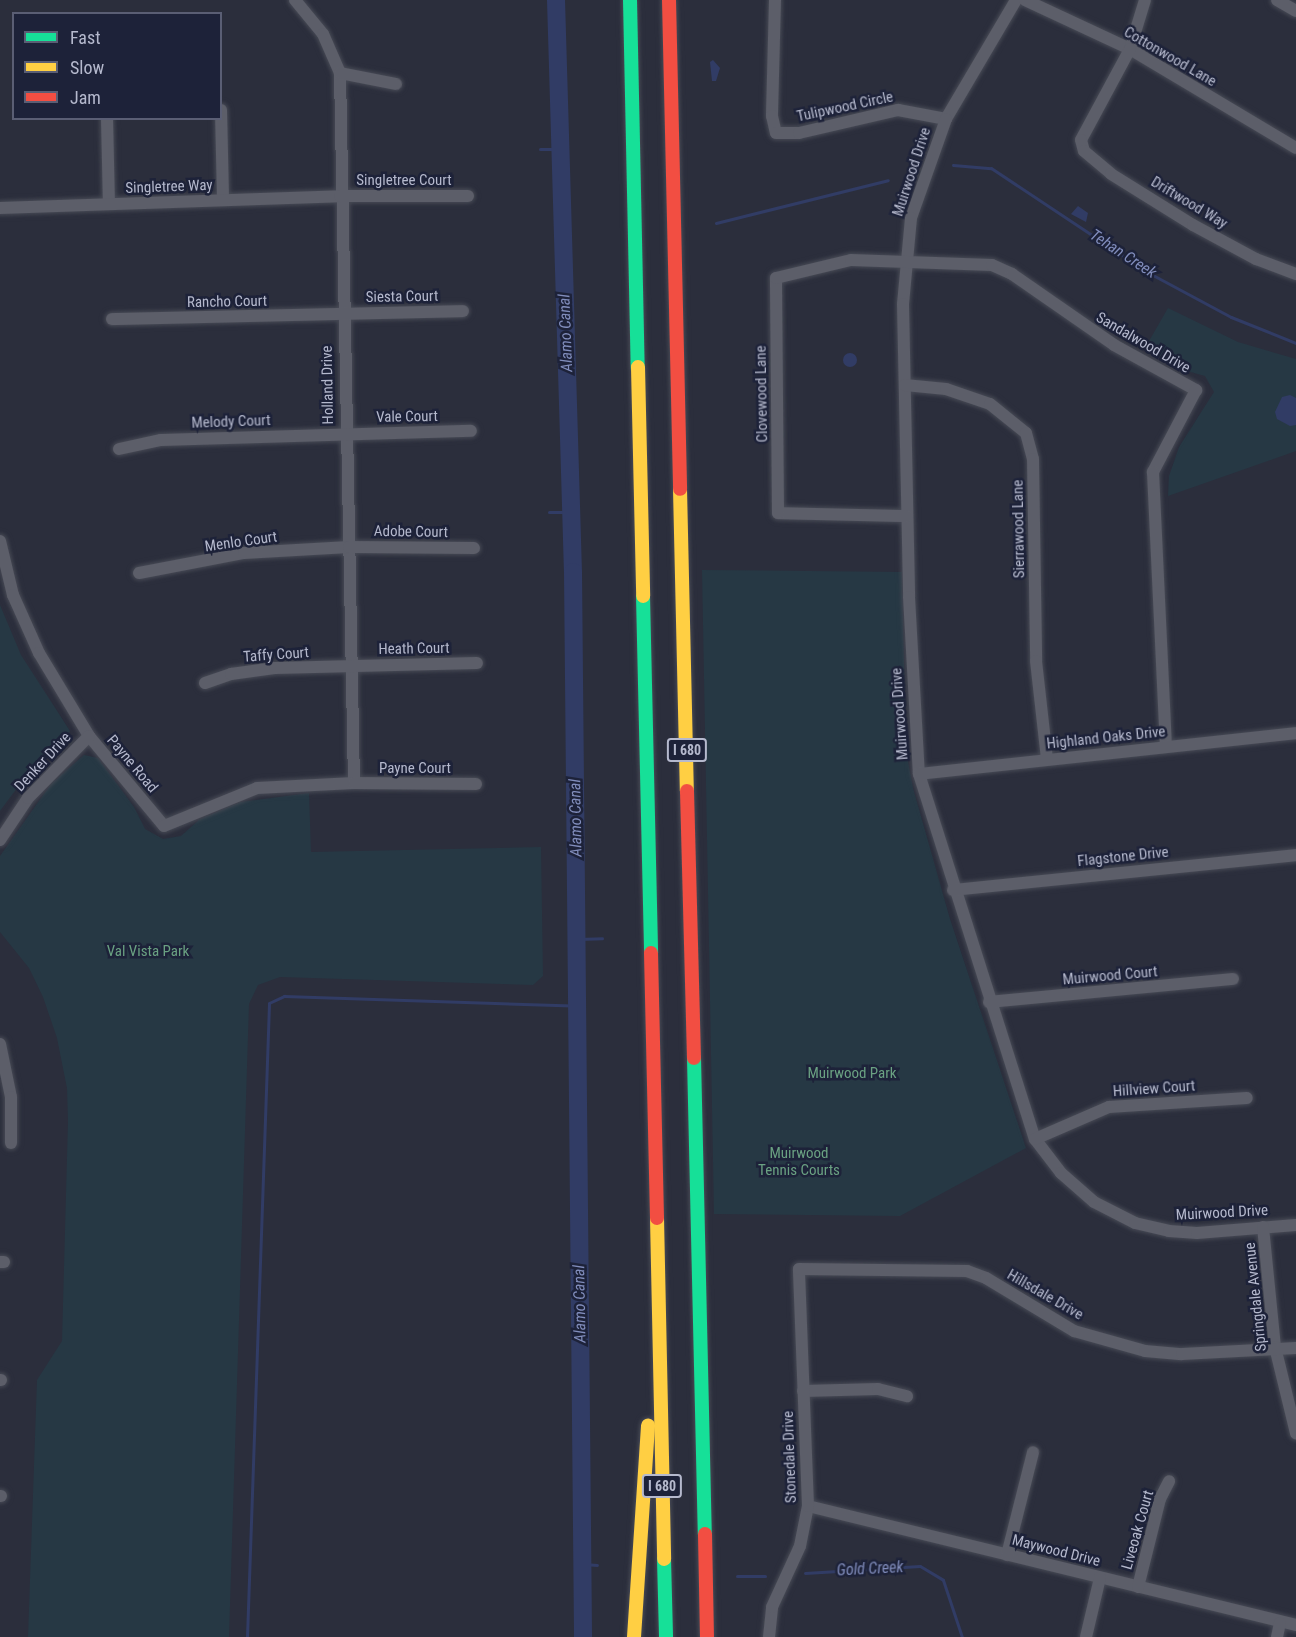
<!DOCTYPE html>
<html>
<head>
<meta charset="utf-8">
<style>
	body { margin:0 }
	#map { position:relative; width:1296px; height:1637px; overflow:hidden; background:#2b2e3c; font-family:"Roboto Condensed",sans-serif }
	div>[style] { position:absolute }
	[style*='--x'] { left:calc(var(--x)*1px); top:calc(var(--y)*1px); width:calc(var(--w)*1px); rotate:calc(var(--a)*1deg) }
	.green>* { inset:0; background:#263844 }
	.water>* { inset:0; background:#313c65 }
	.round { border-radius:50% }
	.stream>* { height:3px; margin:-1.5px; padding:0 1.5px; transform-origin:1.5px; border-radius:1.5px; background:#313c65 }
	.river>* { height:18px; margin:-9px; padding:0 9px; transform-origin:9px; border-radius:9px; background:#313c65 }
	.roads { filter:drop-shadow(0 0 2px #474a55) drop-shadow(0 0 2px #474a55) }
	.street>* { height:12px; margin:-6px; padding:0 6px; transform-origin:6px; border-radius:6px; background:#5c5e69 }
	.fast>* { height:14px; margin:-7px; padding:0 7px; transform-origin:7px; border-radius:7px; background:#16e098 }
	.slow>* { height:14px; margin:-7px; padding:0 7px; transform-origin:7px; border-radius:7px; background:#ffcf43 }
	.jam>* { height:14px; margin:-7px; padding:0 7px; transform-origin:7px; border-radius:7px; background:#f24e42 }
	span { translate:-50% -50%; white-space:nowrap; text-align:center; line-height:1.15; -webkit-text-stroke:5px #1d2239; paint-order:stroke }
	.shield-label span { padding:2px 4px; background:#1d2239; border:2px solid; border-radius:4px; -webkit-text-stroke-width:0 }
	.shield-label { font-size:14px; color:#b5b9cd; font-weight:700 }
	.street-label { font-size:15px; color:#b5b9cd }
	.park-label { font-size:15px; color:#6aa182 }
	.water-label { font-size:16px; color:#818dbc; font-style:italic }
	.legend { position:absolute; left:12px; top:12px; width:210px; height:108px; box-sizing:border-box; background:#1d2239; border:2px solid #5a5e74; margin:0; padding:8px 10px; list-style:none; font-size:18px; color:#b5b9cd }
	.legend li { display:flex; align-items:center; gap:12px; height:30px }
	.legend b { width:30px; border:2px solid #5a5e74 }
</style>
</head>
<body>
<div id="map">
	<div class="green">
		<div style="clip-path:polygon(1168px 308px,1238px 342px,1296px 359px,1296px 451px,1168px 496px,1169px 476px,1179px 447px,1214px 392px,1205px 376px,1187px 371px,1145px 348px)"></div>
		<div style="clip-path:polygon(702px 570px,902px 572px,906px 751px,913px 788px,950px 919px,1026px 1148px,900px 1216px,714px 1214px)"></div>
		<div style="clip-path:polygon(0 605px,21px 655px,70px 731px,26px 776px,0 811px)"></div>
		<div style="clip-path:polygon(84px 755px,98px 758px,134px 807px,145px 829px,163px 839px,181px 836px,200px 819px,240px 802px,309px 793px,311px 852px,541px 847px,543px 976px,533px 985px,280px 977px,258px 985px,249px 1004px,229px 1637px,28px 1637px,37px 1380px,62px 1341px,68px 1121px,67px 1088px,57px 1038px,43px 997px,29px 968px,0 932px,0 856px,51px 784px)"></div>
	</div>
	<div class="water">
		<div style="clip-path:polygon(713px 60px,720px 68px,716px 81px,712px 81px,710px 62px)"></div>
		<div style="clip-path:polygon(1078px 206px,1088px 213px,1086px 222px,1071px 214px)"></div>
		<div class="round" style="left:843px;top:353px;width:14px;height:14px"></div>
		<div style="clip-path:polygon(1290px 395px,1296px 398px,1296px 425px,1290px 426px,1277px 419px,1275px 412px,1282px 397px)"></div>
	</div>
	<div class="stream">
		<div style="--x:540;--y:149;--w:20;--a:0"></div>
		<div style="--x:953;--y:165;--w:38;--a:5"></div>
		<div style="--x:991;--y:168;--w:190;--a:33.6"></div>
		<div style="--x:1149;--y:273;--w:93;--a:28.2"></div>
		<div style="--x:1231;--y:317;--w:70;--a:21.8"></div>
		<div style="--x:716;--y:223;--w:177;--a:-14"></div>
		<div style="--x:549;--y:512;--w:22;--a:0"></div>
		<div style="--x:579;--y:939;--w:23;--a:-2"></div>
		<div style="--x:583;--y:1564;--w:14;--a:4"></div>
		<div style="--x:805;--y:1573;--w:115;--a:-3.5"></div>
		<div style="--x:920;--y:1566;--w:27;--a:31"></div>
		<div style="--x:943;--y:1580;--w:60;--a:71.6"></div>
		<div style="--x:737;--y:1576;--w:28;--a:0"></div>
		<div style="--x:247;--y:1637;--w:634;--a:-88.01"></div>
		<div style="--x:269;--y:1003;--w:17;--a:-25"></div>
		<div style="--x:284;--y:996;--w:296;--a:1.9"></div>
	</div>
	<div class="river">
		<div style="--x:556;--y:0;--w:572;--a:88.3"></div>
		<div style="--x:573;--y:572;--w:1065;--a:89.46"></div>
	</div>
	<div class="roads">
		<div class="street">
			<div style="--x:295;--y:0;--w:44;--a:50.5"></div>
			<div style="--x:323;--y:34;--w:43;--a:66.4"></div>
			<div style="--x:340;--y:73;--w:710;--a:88.87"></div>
			<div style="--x:775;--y:0;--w:116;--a:91.5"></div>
			<div style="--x:772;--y:116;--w:17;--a:77"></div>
			<div style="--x:776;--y:133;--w:23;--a:0"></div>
			<div style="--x:799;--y:133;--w:102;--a:-13.1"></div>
			<div style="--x:898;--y:110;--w:49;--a:10.6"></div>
			<div style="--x:1016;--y:0;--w:138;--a:120.5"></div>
			<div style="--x:946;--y:119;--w:105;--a:109.5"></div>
			<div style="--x:911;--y:218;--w:86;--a:95.3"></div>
			<div style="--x:903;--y:304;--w:293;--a:88.8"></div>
			<div style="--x:909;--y:597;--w:177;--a:86.8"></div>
			<div style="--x:919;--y:774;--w:383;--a:72.4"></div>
			<div style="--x:1035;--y:1139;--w:43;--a:52.6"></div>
			<div style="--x:1061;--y:1173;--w:44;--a:41.3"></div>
			<div style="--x:1094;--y:1202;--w:46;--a:27.1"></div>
			<div style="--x:1135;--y:1223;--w:35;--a:13"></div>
			<div style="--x:1169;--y:1231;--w:28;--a:4"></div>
			<div style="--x:1197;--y:1233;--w:99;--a:-4.6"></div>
			<div style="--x:1025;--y:0;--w:116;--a:25"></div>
			<div style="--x:1130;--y:49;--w:193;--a:30.8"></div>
			<div style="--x:1145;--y:0;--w:51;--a:107"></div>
			<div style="--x:1130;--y:49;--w:103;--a:118.3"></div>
			<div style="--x:1081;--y:140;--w:11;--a:75"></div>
			<div style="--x:1084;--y:151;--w:35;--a:40"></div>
			<div style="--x:1111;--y:174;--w:97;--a:31.9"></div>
			<div style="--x:1193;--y:225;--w:72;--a:28.4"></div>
			<div style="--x:1256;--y:259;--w:43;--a:20.6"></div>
			<div style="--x:1277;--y:0;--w:22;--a:30"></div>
			<div style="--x:340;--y:73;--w:57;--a:11.1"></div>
			<div style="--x:221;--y:110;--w:90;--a:88.7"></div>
			<div style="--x:107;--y:118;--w:86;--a:88.7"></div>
			<div style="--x:0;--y:208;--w:340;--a:-2"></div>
			<div style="--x:340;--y:196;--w:128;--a:0"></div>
			<div style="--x:112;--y:319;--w:351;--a:-1.3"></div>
			<div style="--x:905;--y:385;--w:41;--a:5.6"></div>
			<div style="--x:946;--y:389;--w:46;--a:18.8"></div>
			<div style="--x:990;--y:404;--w:46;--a:38.9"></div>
			<div style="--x:1026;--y:433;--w:27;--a:75"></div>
			<div style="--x:1033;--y:459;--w:202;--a:89.1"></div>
			<div style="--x:1036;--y:661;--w:99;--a:83.6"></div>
			<div style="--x:119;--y:449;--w:43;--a:-12.1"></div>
			<div style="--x:161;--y:440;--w:310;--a:-1.7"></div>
			<div style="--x:907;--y:516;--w:129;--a:-178.7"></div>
			<div style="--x:778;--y:513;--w:235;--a:-90.5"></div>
			<div style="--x:776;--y:278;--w:77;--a:-13.5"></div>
			<div style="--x:851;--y:260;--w:141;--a:2"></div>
			<div style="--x:992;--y:265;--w:22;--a:24"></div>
			<div style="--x:1012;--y:274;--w:124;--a:34.8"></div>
			<div style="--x:1114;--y:345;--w:94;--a:28.8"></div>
			<div style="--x:1196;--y:390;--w:93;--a:117.7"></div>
			<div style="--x:1153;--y:472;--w:274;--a:87.3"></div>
			<div style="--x:0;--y:541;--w:56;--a:76.5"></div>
			<div style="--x:13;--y:595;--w:64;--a:65.9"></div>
			<div style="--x:39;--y:653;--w:97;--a:58.9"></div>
			<div style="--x:89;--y:736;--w:117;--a:50.2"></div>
			<div style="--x:164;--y:826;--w:100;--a:-22.2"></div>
			<div style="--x:257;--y:788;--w:97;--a:-3"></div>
			<div style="--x:354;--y:783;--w:122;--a:0.5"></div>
			<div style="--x:139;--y:573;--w:107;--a:-10.8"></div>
			<div style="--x:244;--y:553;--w:105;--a:-3.3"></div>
			<div style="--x:349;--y:547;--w:125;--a:0.5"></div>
			<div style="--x:205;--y:683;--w:28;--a:-19"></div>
			<div style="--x:231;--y:674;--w:44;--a:-7.8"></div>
			<div style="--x:275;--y:668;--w:202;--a:-1.4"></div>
			<div style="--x:919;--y:774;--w:379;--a:-6.2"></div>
			<div style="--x:0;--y:840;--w:50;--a:-56.3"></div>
			<div style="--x:28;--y:798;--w:87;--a:-45.5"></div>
			<div style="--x:953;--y:890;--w:345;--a:-5.8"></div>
			<div style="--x:989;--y:1002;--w:245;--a:-5.4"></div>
			<div style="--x:0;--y:1044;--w:54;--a:78.3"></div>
			<div style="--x:11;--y:1097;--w:46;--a:90"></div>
			<div style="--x:1035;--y:1139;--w:81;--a:-23.4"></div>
			<div style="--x:1109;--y:1107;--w:138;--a:-3.7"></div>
			<div style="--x:1263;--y:1227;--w:121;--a:84.3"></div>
			<div style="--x:1275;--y:1347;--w:89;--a:76.3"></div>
			<div style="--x:0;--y:1262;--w:4;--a:0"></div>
			<div style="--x:0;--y:1380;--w:1;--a:0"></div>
			<div style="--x:803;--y:1391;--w:75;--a:-1.5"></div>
			<div style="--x:878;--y:1389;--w:30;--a:14"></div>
			<div style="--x:0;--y:1496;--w:1;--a:0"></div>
			<div style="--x:808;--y:1506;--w:502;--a:13.7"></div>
			<div style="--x:1007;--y:1555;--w:106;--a:-75.8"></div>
			<div style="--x:1138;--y:1587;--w:91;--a:-76"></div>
			<div style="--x:1160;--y:1499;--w:20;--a:-63"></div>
			<div style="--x:769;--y:1637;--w:30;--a:-84"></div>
			<div style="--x:772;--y:1607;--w:67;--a:-65.3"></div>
			<div style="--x:800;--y:1546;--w:41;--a:-78.7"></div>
			<div style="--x:808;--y:1506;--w:237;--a:-92.2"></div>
			<div style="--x:799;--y:1269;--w:168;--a:0.7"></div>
			<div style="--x:967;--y:1271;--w:20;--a:20"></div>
			<div style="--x:986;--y:1278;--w:103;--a:31.1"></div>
			<div style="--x:1074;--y:1331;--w:74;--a:15.7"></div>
			<div style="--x:1145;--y:1351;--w:37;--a:5"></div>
			<div style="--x:1182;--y:1354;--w:114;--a:-3"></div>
			<div style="--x:1086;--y:1637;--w:61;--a:-76.7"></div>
			<div style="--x:1277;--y:1637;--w:14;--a:-78"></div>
		</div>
		<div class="fast">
			<div style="--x:630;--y:0;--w:367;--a:88.8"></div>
			<div style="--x:643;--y:596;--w:357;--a:88.7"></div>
			<div style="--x:694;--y:1058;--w:476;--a:88.7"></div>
			<div style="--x:664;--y:1559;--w:78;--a:88.5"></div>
		</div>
		<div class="slow">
			<div style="--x:638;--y:367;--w:229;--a:88.7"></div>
			<div style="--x:680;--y:489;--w:302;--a:88.7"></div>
			<div style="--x:657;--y:1218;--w:341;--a:88.8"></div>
			<div style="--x:634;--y:1637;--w:212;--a:-86.2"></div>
		</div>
		<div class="jam">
			<div style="--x:669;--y:0;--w:489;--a:88.7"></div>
			<div style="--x:687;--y:791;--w:267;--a:88.5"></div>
			<div style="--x:651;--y:953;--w:265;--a:88.7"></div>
			<div style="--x:705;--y:1534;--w:103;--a:88.9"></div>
		</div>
	</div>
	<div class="shield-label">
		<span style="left:687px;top:750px">I 680</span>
		<span style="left:662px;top:1486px">I 680</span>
	</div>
	<div class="street-label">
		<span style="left:1170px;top:57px;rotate:30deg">Cottonwood Lane</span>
		<span style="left:845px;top:107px;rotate:-12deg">Tulipwood Circle</span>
		<span style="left:912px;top:172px;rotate:-72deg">Muirwood Drive</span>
		<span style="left:404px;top:181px">Singletree Court</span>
		<span style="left:169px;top:187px;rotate:-2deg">Singletree Way</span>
		<span style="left:1189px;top:203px;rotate:31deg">Driftwood Way</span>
		<span style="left:402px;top:297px;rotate:-1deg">Siesta Court</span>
		<span style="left:227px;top:302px;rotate:-1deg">Rancho Court</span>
		<span style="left:1143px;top:343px;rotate:30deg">Sandalwood Drive</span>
		<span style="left:328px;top:385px;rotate:-91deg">Holland Drive</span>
		<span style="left:762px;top:394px;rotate:-91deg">Clovewood Lane</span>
		<span style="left:407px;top:417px;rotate:-1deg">Vale Court</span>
		<span style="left:231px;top:422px;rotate:-2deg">Melody Court</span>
		<span style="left:1019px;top:529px;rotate:-91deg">Sierrawood Lane</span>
		<span style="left:411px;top:532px;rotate:1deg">Adobe Court</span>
		<span style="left:241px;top:542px;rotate:-8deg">Menlo Court</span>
		<span style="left:414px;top:649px;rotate:-1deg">Heath Court</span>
		<span style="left:276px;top:655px;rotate:-4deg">Taffy Court</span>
		<span style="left:900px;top:714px;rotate:-94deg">Muirwood Drive</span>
		<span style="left:1106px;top:738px;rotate:-6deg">Highland Oaks Drive</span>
		<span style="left:43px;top:762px;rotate:-47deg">Denker Drive</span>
		<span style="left:132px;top:764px;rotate:50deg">Payne Road</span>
		<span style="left:415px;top:769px">Payne Court</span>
		<span style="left:1123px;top:857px;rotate:-6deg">Flagstone Drive</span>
		<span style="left:1110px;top:976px;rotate:-5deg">Muirwood Court</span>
		<span style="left:1154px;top:1089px;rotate:-4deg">Hillview Court</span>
		<span style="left:1222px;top:1213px;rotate:-3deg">Muirwood Drive</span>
		<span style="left:1045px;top:1295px;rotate:30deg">Hillsdale Drive</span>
		<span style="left:1256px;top:1297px;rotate:-96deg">Springdale Avenue</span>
		<span style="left:790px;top:1457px;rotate:-92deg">Stonedale Drive</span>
		<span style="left:1138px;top:1530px;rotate:-74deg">Liveoak Court</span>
		<span style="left:1056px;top:1551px;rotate:14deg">Maywood Drive</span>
	</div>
	<div class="park-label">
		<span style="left:148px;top:952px">Val Vista Park</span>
		<span style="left:852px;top:1074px">Muirwood Park</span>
		<span style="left:799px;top:1162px">Muirwood<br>Tennis Courts</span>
	</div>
	<div class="water-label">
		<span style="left:1123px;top:254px;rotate:33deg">Tehan Creek</span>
		<span style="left:566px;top:333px;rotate:-92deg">Alamo Canal</span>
		<span style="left:576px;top:818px;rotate:-91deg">Alamo Canal</span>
		<span style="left:580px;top:1304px;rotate:-91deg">Alamo Canal</span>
		<span style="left:870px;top:1569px;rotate:-3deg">Gold Creek</span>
	</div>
	<ul class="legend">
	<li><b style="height:8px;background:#16e098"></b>Fast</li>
	<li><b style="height:8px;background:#ffcf43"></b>Slow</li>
	<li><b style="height:8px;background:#f24e42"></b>Jam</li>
	</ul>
</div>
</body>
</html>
